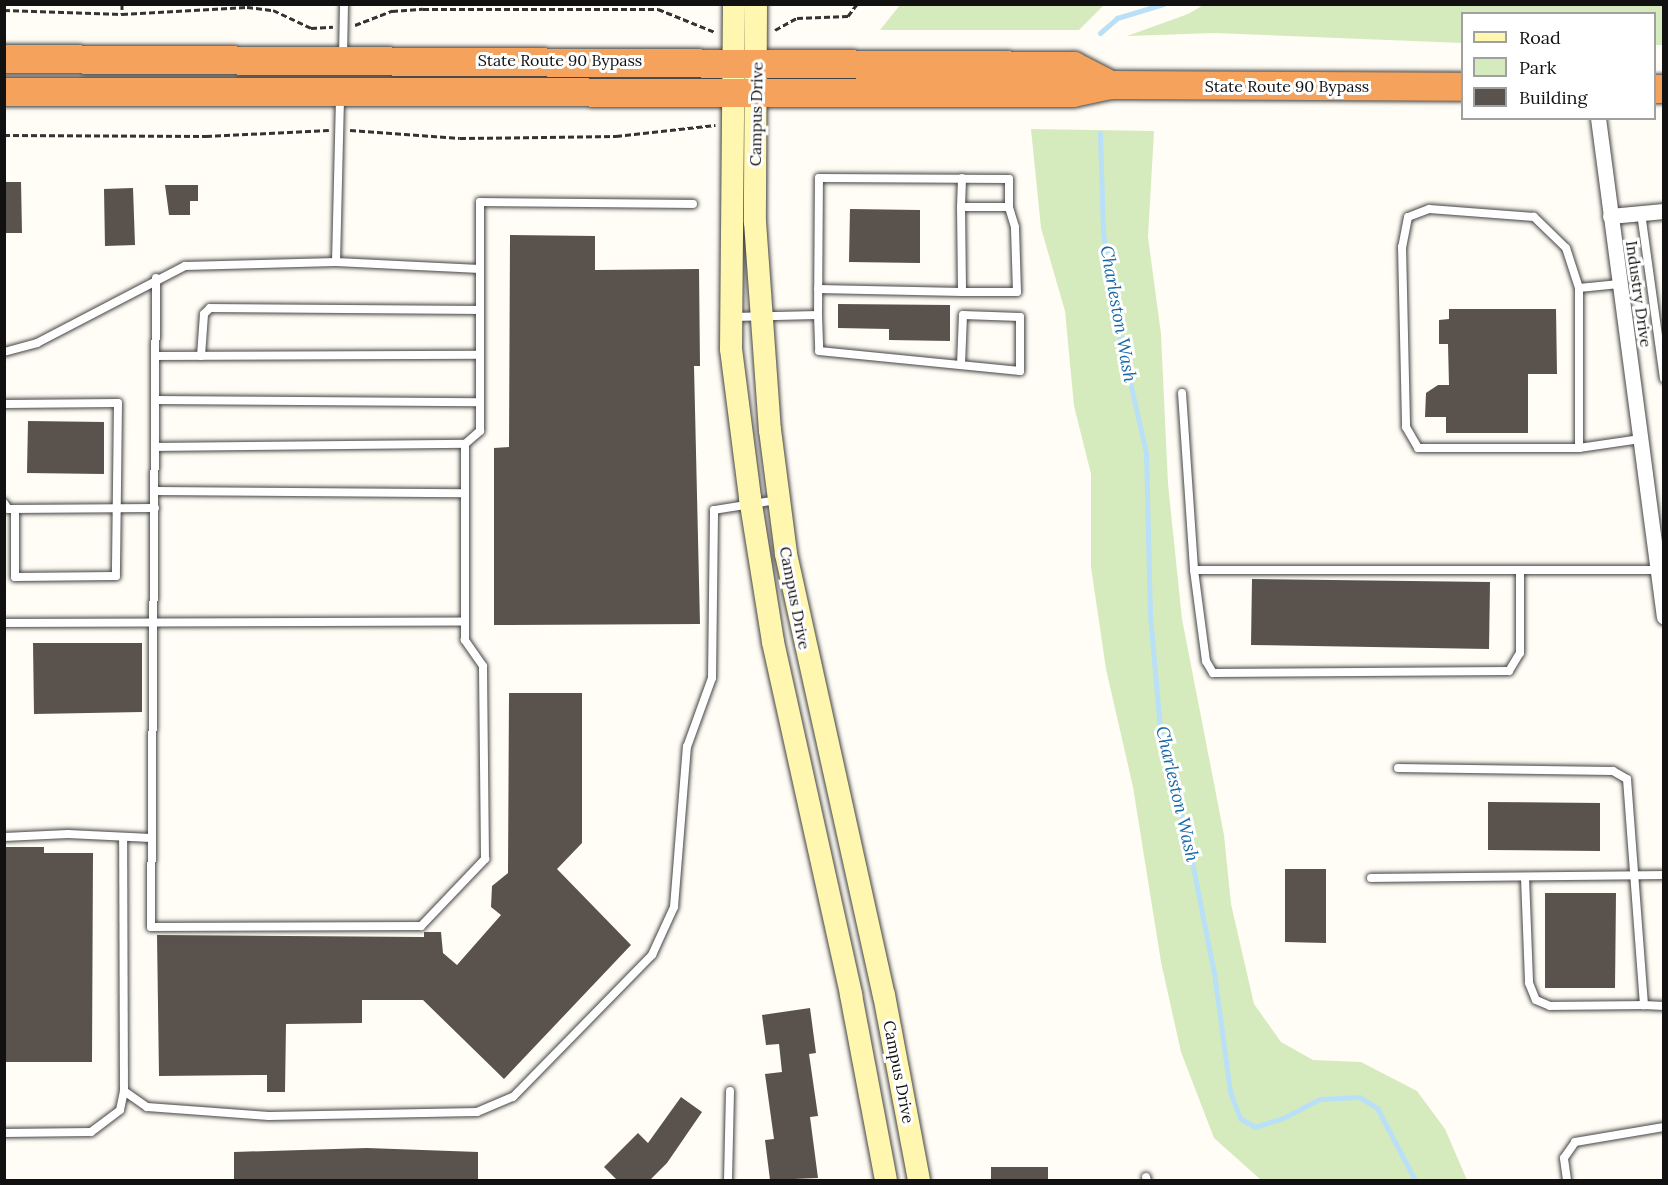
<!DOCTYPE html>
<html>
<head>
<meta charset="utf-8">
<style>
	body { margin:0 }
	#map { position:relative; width:1668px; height:1185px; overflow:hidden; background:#fffdf5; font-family:Lora,serif }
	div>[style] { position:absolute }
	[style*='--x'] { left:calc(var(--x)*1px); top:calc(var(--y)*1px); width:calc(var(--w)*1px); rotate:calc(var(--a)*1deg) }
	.green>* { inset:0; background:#d5ebbd }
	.stream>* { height:5px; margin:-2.5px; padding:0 2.5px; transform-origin:2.5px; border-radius:2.5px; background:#b9e0f7 }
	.building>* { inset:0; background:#5a524d }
	.path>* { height:3px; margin-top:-1.5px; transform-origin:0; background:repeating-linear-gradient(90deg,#333 0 6px,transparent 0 9px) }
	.roads { filter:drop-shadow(0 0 2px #444) drop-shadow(0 0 2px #444) }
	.lane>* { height:8px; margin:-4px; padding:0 4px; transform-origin:4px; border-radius:4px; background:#fff }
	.street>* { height:15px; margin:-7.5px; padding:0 7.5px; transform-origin:7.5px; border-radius:7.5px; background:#fff }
	.secondary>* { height:22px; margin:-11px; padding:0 11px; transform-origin:11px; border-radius:11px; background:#fff6b0 }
	.highway>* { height:28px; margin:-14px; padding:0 14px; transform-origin:14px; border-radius:14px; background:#f5a25d }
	span { translate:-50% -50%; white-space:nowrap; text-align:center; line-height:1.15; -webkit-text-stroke:6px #fff; paint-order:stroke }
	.street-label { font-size:16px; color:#111 }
	.water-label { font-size:18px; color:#1768a6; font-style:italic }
	.frame { position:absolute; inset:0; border:6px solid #111; pointer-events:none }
	.legend { position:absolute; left:1461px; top:12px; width:195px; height:108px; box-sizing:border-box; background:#fff; border:2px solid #a0a0a0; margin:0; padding:8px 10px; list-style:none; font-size:18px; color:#111 }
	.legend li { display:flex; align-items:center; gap:12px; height:30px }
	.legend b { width:30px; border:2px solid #a0a0a0 }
</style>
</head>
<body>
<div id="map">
	<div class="green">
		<div style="clip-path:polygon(1205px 4px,1663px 5px,1663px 45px,1655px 45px,1654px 14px,1462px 14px,1462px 43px,1214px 33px,1127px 36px,1188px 14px)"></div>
		<div style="clip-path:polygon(900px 5px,900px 4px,1104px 5px,1079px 30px,880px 30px)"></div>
		<div style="clip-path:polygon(1031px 129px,1154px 131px,1148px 237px,1161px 334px,1168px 484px,1182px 619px,1224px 835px,1231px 904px,1254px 1004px,1281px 1042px,1313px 1060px,1361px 1062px,1417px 1091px,1445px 1129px,1467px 1180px,1261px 1180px,1214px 1138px,1181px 1052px,1161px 962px,1133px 787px,1106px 669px,1091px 567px,1091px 474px,1074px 406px,1065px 311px,1041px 228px)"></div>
	</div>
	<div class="stream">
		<div style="--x:1100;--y:33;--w:23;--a:-41"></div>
		<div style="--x:1117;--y:18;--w:48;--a:-16.9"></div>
		<div style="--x:1100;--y:133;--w:99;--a:88.3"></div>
		<div style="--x:1103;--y:232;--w:80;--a:82.1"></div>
		<div style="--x:1114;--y:311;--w:146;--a:77.3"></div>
		<div style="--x:1146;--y:453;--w:162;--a:88.6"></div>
		<div style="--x:1150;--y:615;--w:126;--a:85"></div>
		<div style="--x:1161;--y:741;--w:105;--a:75"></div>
		<div style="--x:1188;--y:842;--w:134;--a:78.8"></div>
		<div style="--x:1214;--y:973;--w:120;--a:82.3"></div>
		<div style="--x:1230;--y:1092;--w:28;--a:69"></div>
		<div style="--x:1240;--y:1118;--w:17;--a:31"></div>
		<div style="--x:1255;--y:1127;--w:29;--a:-18"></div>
		<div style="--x:1283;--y:1118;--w:42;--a:-27.2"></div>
		<div style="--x:1320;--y:1099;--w:39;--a:-3"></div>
		<div style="--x:1359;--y:1097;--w:21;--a:31"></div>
		<div style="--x:1377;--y:1108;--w:81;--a:62.2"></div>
	</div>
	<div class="building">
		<div style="clip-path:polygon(4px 182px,21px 182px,22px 233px,4px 233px)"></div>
		<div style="clip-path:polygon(165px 185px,198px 185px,198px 201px,190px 201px,190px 215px,169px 215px)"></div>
		<div style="clip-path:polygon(133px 188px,135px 245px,105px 246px,104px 189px)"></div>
		<div style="clip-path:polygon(850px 209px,920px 210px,920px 263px,849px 262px)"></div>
		<div style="clip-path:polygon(510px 235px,595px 236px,595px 270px,699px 269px,700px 366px,694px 366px,700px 624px,494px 625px,494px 448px,509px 447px)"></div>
		<div style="clip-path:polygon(838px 304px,950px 305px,950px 341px,889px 340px,889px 329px,838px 328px)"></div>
		<div style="clip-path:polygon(1449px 309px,1556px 309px,1557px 374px,1528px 374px,1528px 433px,1446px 433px,1446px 417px,1425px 417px,1426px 393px,1438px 385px,1449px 385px,1448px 344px,1439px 344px,1439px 320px,1449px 319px)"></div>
		<div style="clip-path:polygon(28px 421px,104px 422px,104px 474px,27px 473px)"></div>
		<div style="clip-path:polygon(1252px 579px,1490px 582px,1489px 649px,1251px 645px)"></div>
		<div style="clip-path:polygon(33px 643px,142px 643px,142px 712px,34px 714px)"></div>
		<div style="clip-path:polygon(509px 693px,582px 693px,582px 843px,557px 869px,631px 945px,504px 1079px,423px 1000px,362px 1000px,362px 1023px,286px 1024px,285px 1092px,267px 1092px,267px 1075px,159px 1076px,157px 935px,424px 937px,424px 932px,441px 932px,443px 953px,457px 965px,501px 915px,491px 907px,492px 886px,508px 873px)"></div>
		<div style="clip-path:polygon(1488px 802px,1600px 803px,1600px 851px,1488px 850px)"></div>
		<div style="clip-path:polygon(4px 847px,44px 847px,44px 853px,93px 853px,92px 1062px,4px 1062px)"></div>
		<div style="clip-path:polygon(1285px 869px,1326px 869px,1326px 943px,1285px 942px)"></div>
		<div style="clip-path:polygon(1545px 893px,1616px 893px,1615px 988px,1545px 988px)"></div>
		<div style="clip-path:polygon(810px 1008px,816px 1053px,809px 1054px,818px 1116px,810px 1117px,818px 1178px,770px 1180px,765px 1140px,774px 1139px,765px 1074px,782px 1072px,779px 1044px,766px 1045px,762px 1015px)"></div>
		<div style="clip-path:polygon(681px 1097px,702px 1112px,667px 1163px,650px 1180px,617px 1180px,604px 1167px,638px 1133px,648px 1143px)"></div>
		<div style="clip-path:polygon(367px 1148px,478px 1152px,478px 1180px,234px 1180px,234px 1152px)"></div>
		<div style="clip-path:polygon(991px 1167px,1048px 1167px,1048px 1180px,991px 1180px)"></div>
	</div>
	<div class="path">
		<div style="--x:122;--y:4;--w:10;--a:90"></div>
		<div style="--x:4;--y:10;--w:118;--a:1.9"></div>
		<div style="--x:122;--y:14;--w:125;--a:-3.2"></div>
		<div style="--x:247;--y:7;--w:26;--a:7"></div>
		<div style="--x:273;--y:10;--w:42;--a:25.3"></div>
		<div style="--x:311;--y:28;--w:22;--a:-3"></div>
		<div style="--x:355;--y:25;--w:40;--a:-21"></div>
		<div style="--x:392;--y:11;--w:31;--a:-4"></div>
		<div style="--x:423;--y:9;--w:235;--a:0"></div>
		<div style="--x:658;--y:9;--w:61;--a:22"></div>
		<div style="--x:775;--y:30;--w:25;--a:-29"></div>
		<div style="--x:797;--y:18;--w:51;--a:-2.2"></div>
		<div style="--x:848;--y:16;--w:15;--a:-53"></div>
		<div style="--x:350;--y:130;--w:110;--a:4.2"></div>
		<div style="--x:460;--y:138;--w:156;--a:-0.7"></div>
		<div style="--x:616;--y:136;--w:100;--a:-6.3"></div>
		<div style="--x:4;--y:135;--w:202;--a:0.3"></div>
		<div style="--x:206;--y:136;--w:123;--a:-2.8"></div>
	</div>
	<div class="roads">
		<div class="lane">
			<div style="--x:343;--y:57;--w:53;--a:-88.9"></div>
			<div style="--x:961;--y:207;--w:29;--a:-88"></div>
			<div style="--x:1641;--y:213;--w:167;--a:82.1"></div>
			<div style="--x:336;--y:262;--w:166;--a:-88.6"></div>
			<div style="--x:156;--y:278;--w:649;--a:90.44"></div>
			<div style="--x:151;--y:927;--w:270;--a:-0.2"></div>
			<div style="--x:421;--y:926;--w:93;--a:-46.3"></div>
			<div style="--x:485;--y:859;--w:193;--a:-90.6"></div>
			<div style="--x:483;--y:666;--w:32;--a:-125"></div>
			<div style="--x:465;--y:640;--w:196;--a:-90"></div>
			<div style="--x:465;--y:444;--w:20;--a:-41"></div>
			<div style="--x:480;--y:431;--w:229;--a:-90"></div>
			<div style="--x:480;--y:202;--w:213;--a:0.5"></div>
			<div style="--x:1619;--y:284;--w:40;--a:174.3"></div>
			<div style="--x:1579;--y:288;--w:42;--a:-108"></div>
			<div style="--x:1566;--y:248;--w:45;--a:-135.9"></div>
			<div style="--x:1534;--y:217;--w:105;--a:-175.6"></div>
			<div style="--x:1429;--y:209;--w:22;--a:159"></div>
			<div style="--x:1408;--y:217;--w:31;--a:101"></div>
			<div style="--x:1402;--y:247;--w:180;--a:88.7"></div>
			<div style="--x:1406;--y:427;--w:24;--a:60"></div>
			<div style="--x:1418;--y:448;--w:161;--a:0"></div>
			<div style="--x:1579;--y:448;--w:62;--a:-8.4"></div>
			<div style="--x:818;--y:289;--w:144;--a:1.2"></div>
			<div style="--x:818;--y:315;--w:36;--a:88"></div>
			<div style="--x:819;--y:351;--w:202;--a:5.7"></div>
			<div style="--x:1020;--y:371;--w:54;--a:-90"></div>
			<div style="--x:1020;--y:317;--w:57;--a:-178"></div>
			<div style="--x:963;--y:315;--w:49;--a:92.3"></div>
			<div style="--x:733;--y:317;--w:85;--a:-1.3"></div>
			<div style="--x:818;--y:315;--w:137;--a:-89.6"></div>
			<div style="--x:819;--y:178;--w:190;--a:0.3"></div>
			<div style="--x:1009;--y:179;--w:28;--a:90"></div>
			<div style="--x:1009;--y:207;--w:48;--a:180"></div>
			<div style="--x:961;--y:207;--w:85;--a:89.3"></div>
			<div style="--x:962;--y:292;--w:55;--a:0"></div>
			<div style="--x:1017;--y:292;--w:65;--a:-91.8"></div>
			<div style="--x:1015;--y:227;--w:21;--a:-107"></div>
			<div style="--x:4;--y:352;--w:34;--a:-15"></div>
			<div style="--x:37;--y:343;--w:167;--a:-27.5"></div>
			<div style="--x:185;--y:266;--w:151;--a:-1.5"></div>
			<div style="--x:336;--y:262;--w:144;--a:2.8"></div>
			<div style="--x:156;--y:356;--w:324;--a:-0.2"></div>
			<div style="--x:201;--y:356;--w:42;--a:-85.9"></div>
			<div style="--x:204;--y:314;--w:8;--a:-45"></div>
			<div style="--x:210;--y:308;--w:270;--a:0.4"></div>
			<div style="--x:1182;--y:393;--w:177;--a:86.1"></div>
			<div style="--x:1194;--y:570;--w:92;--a:82.5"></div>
			<div style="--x:1206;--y:661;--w:14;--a:60"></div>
			<div style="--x:1213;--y:673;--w:296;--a:-0.4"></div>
			<div style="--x:1509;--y:671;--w:21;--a:-59"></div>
			<div style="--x:1520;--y:653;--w:83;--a:-90"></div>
			<div style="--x:155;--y:400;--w:325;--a:0.4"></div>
			<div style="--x:4;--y:404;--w:114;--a:-0.5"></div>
			<div style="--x:118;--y:403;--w:173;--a:90.7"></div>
			<div style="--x:116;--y:576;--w:101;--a:179.4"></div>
			<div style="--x:15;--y:577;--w:68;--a:-90"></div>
			<div style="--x:155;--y:447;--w:310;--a:-0.6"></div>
			<div style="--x:1579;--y:448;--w:160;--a:-90"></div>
			<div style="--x:155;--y:491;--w:309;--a:0.4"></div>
			<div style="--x:4;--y:503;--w:7;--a:56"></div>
			<div style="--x:8;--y:509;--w:147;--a:-0.4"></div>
			<div style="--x:1194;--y:570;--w:463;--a:0"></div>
			<div style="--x:4;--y:623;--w:461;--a:-0.2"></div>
			<div style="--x:1398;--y:768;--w:215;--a:0.8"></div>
			<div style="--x:1613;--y:771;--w:16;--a:30"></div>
			<div style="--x:1627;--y:779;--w:227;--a:85.7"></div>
			<div style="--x:1644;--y:1005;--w:20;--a:3"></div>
			<div style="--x:4;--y:837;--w:64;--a:-2.7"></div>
			<div style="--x:68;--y:834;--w:83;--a:2.8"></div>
			<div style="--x:1525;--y:877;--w:106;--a:87.8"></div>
			<div style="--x:1529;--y:983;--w:18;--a:68"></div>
			<div style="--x:1536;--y:1000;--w:15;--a:23"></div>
			<div style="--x:1550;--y:1006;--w:94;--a:-0.6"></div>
			<div style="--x:1371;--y:878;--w:293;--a:-0.6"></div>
			<div style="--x:124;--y:1091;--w:28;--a:35"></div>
			<div style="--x:147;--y:1107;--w:122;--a:4.2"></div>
			<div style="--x:269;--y:1116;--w:208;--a:-1.1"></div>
			<div style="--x:477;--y:1112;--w:39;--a:-23"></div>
			<div style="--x:513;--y:1097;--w:199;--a:-45.6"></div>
			<div style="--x:652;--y:955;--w:53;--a:-65.4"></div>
			<div style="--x:674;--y:907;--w:161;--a:-85.4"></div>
			<div style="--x:687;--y:747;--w:73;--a:-70.1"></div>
			<div style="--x:712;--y:678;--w:168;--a:-89.3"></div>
			<div style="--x:714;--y:510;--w:64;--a:-9"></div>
			<div style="--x:4;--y:1133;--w:87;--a:-0.7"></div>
			<div style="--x:91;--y:1132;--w:36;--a:-37"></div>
			<div style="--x:120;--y:1110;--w:19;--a:-78"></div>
			<div style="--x:124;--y:1091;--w:254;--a:-90.2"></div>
			<div style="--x:1146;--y:1177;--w:3;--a:72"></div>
			<div style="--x:728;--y:1180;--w:89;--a:-88.7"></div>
			<div style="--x:1567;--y:1180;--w:22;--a:-98"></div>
			<div style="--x:1564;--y:1158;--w:19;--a:-55"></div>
			<div style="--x:1575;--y:1142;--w:90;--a:-9.6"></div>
		</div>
		<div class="street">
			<div style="--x:1598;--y:118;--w:503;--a:82.47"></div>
			<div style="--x:1610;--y:216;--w:54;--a:-5.3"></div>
		</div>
		<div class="secondary">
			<div style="--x:734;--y:4;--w:345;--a:90.5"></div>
			<div style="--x:731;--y:349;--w:150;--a:82.7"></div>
			<div style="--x:750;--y:498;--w:146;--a:80.9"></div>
			<div style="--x:773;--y:642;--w:362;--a:77.5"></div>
			<div style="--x:851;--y:995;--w:188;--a:79.3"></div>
			<div style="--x:756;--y:4;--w:218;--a:90.3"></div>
			<div style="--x:755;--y:222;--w:209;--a:85.9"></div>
			<div style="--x:770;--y:430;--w:125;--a:82.6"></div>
			<div style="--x:786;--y:554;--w:452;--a:77.5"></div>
			<div style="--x:884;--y:995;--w:188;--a:79.3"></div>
		</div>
		<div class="highway">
			<div style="--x:4;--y:59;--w:1070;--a:0.37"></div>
			<div style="--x:1074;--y:66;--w:42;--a:27.2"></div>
			<div style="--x:1654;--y:89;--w:10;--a:0"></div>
			<div style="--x:4;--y:92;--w:1069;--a:0.05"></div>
			<div style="--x:1073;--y:93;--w:39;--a:-12"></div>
			<div style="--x:1111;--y:85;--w:351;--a:0.3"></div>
		</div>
	</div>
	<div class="street-label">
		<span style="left:560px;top:60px">State Route 90 Bypass</span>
		<span style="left:1287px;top:86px">State Route 90 Bypass</span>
		<span style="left:756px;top:114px;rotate:-89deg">Campus Drive</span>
		<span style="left:1639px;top:294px;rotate:82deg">Industry Drive</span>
		<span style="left:795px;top:598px;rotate:79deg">Campus Drive</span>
		<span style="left:899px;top:1072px;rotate:79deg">Campus Drive</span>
	</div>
	<div class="water-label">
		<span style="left:1118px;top:314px;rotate:80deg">Charleston Wash</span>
		<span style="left:1177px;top:794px;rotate:77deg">Charleston Wash</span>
	</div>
	<div class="frame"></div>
	<ul class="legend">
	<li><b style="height:8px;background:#fff6b0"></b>Road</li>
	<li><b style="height:16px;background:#d5ebbd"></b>Park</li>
	<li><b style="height:16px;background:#5a524d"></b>Building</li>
	</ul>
</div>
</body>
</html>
